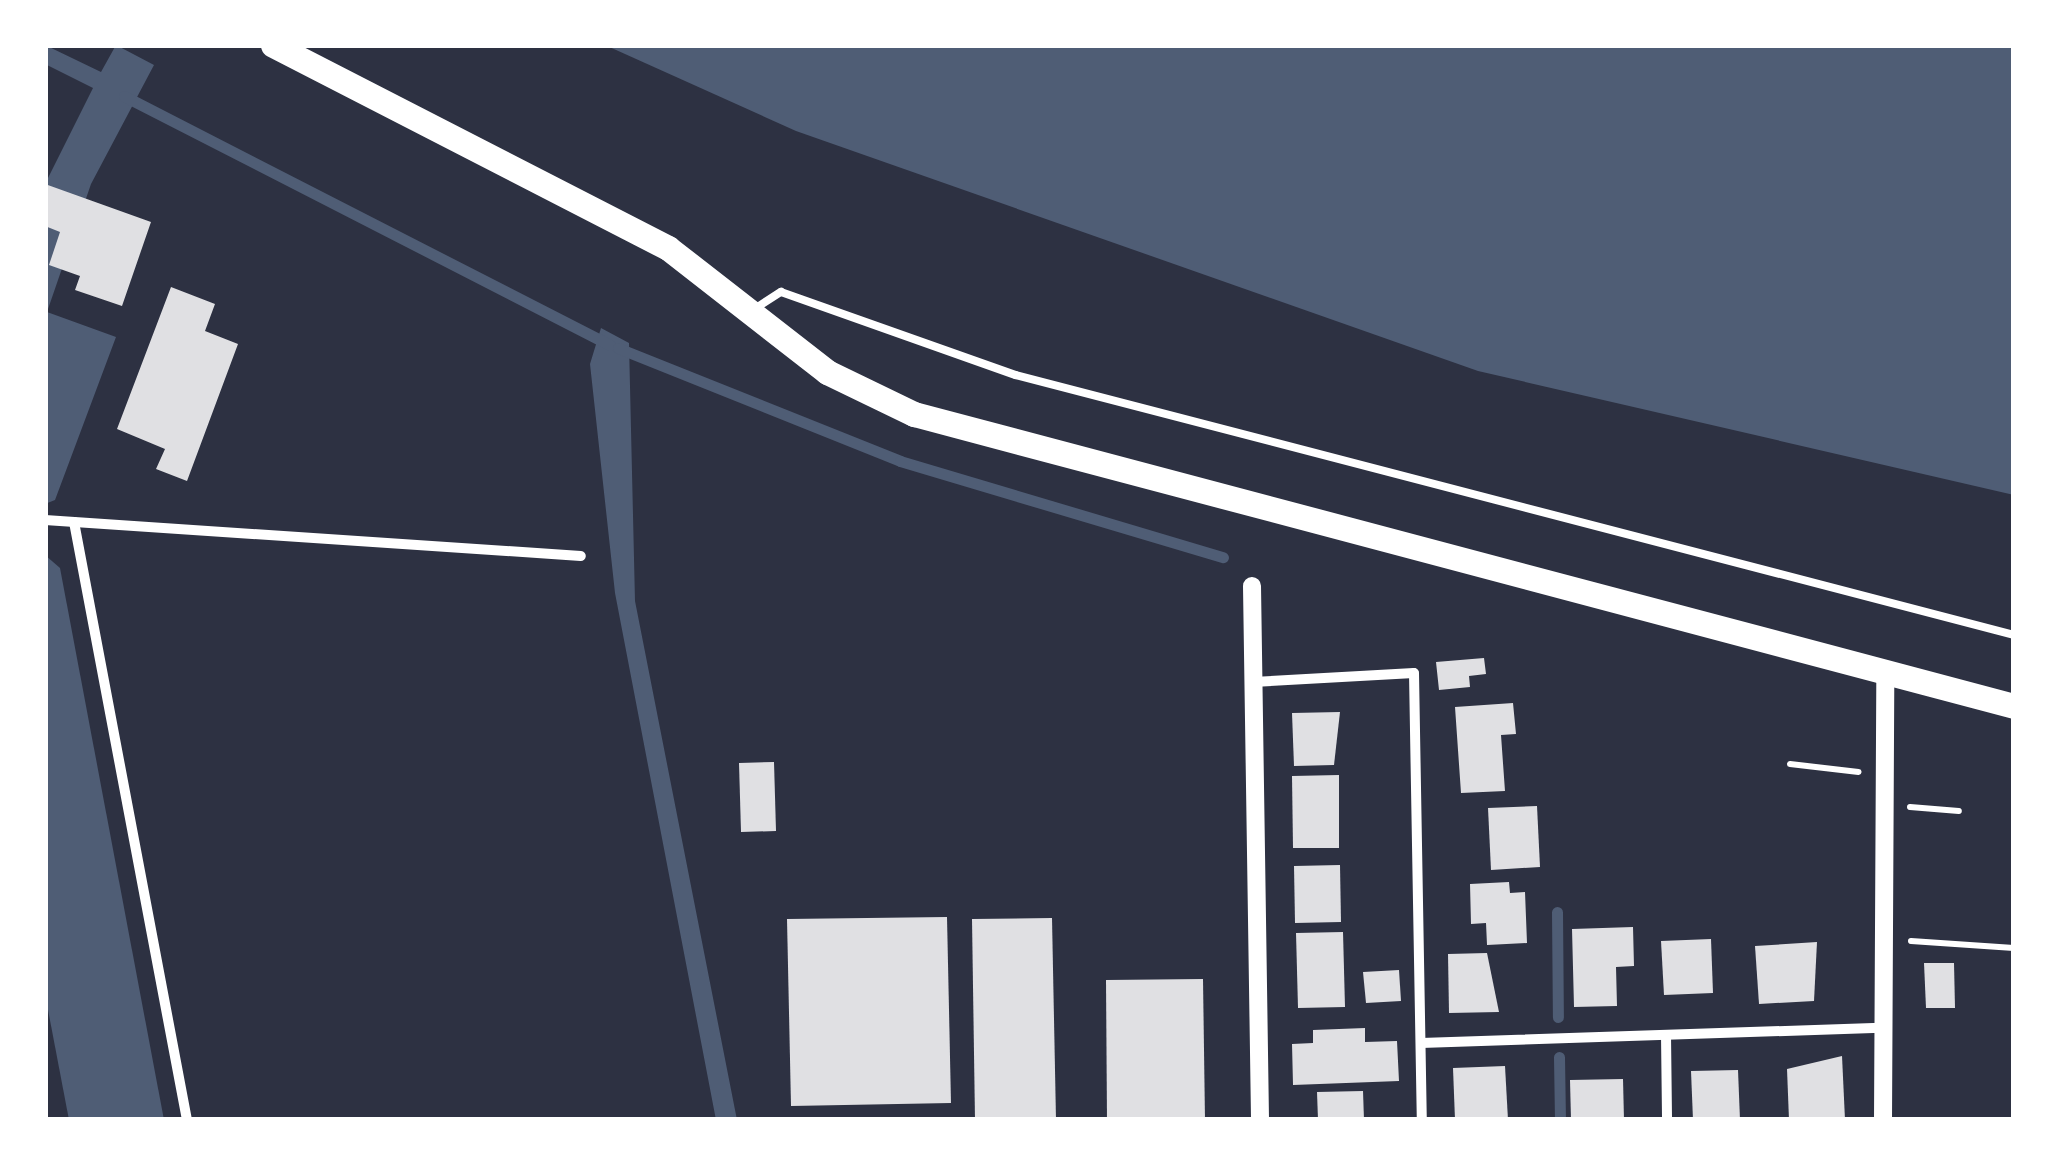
<!DOCTYPE html>
<html>
<head>
<meta charset="utf-8">
<style>
	body { margin:0 }
	#map { position:relative; width:2059px; height:1165px; overflow:hidden; background:#2d3142; font-family:"Work Sans",sans-serif }
	div>[style] { position:absolute }
	[style*='--x'] { left:calc(var(--x)*1px); top:calc(var(--y)*1px); width:calc(var(--w)*1px); rotate:calc(var(--a)*1deg) }
	.water>* { inset:0; background:#4f5d75 }
	.stream>* { height:11px; margin:-5.5px; padding:0 5.5px; transform-origin:5.5px; border-radius:5.5px; background:#4f5d75 }
	.building>* { inset:0; background:#e0e0e3 }
	.path>* { height:6px; margin:-3px; padding:0 3px; transform-origin:3px; border-radius:3px; background:#fff }
	.service>* { height:8px; margin:-4px; padding:0 4px; transform-origin:4px; border-radius:4px; background:#fff }
	.minor>* { height:10px; margin:-5px; padding:0 5px; transform-origin:5px; border-radius:5px; background:#fff }
	.tertiary>* { height:18px; margin:-9px; padding:0 9px; transform-origin:9px; border-radius:9px; background:#fff }
	.primary>* { height:25px; margin:-12.5px; padding:0 12.5px; transform-origin:12.5px; border-radius:12.5px; background:#fff }
	span { translate:-50% -50%; white-space:nowrap; text-align:center; line-height:1.15; -webkit-text-stroke:8px #fff; paint-order:stroke }
	.frame { position:absolute; inset:0; border:48px solid #fff; pointer-events:none }
</style>
</head>
<body>
<div id="map">
	<div class="water">
		<div style="clip-path:polygon(45px 45px,101px 72px,116px 45px,154px 65px,91px 184px,47px 312px,116px 337px,55px 500px,45px 504px,45px 184px,93px 88px,45px 64px)"></div>
		<div style="clip-path:polygon(605px 45px,2014px 45px,2014px 495px,1478px 371px,796px 131px)"></div>
		<div style="clip-path:polygon(601px 328px,629px 343px,635px 601px,737px 1120px,716px 1120px,615px 593px,590px 364px)"></div>
		<div style="clip-path:polygon(45px 555px,60px 568px,164px 1120px,69px 1120px,45px 994px)"></div>
	</div>
	<div class="stream">
		<div style="--x:124;--y:96;--w:546;--a:27.13"></div>
		<div style="--x:618;--y:348;--w:304;--a:21.8"></div>
		<div style="--x:900;--y:461;--w:337;--a:16.6"></div>
		<div style="--x:1557;--y:912;--w:105;--a:89.5"></div>
		<div style="--x:1559;--y:1057;--w:63;--a:89.1"></div>
	</div>
	<div class="building">
		<div style="clip-path:polygon(45px 184px,151px 222px,122px 306px,75px 290px,80px 276px,49px 265px,60px 232px,45px 226px)"></div>
		<div style="clip-path:polygon(171px 287px,215px 304px,205px 331px,238px 344px,187px 481px,156px 469px,165px 449px,117px 429px)"></div>
		<div style="clip-path:polygon(1484px 658px,1486px 674px,1469px 676px,1470px 687px,1439px 690px,1436px 662px)"></div>
		<div style="clip-path:polygon(1513px 703px,1516px 734px,1501px 735px,1505px 791px,1461px 793px,1455px 707px)"></div>
		<div style="clip-path:polygon(1340px 712px,1334px 765px,1294px 766px,1292px 713px)"></div>
		<div style="clip-path:polygon(774px 762px,776px 831px,741px 832px,739px 763px)"></div>
		<div style="clip-path:polygon(1339px 775px,1339px 848px,1293px 848px,1292px 776px)"></div>
		<div style="clip-path:polygon(1537px 806px,1540px 867px,1491px 870px,1488px 808px)"></div>
		<div style="clip-path:polygon(1340px 865px,1341px 922px,1295px 923px,1294px 866px)"></div>
		<div style="clip-path:polygon(1509px 882px,1510px 893px,1525px 892px,1527px 943px,1487px 945px,1486px 923px,1471px 924px,1470px 884px)"></div>
		<div style="clip-path:polygon(947px 917px,951px 1103px,791px 1106px,787px 919px)"></div>
		<div style="clip-path:polygon(1052px 918px,1056px 1120px,975px 1120px,972px 919px)"></div>
		<div style="clip-path:polygon(1633px 927px,1634px 966px,1616px 967px,1617px 1006px,1574px 1007px,1572px 929px)"></div>
		<div style="clip-path:polygon(1343px 932px,1345px 1007px,1298px 1008px,1296px 933px)"></div>
		<div style="clip-path:polygon(1711px 939px,1713px 993px,1664px 995px,1661px 941px)"></div>
		<div style="clip-path:polygon(1817px 942px,1814px 1001px,1759px 1004px,1755px 946px)"></div>
		<div style="clip-path:polygon(1487px 953px,1499px 1012px,1449px 1013px,1448px 954px)"></div>
		<div style="clip-path:polygon(1924px 963px,1954px 963px,1955px 1008px,1926px 1008px)"></div>
		<div style="clip-path:polygon(1399px 970px,1401px 1001px,1366px 1003px,1363px 972px)"></div>
		<div style="clip-path:polygon(1203px 979px,1205px 1120px,1107px 1120px,1106px 980px)"></div>
		<div style="clip-path:polygon(1365px 1028px,1365px 1042px,1397px 1041px,1399px 1081px,1293px 1085px,1292px 1044px,1313px 1043px,1313px 1030px)"></div>
		<div style="clip-path:polygon(1842px 1056px,1845px 1120px,1789px 1120px,1787px 1069px)"></div>
		<div style="clip-path:polygon(1505px 1066px,1508px 1120px,1455px 1120px,1453px 1068px)"></div>
		<div style="clip-path:polygon(1738px 1070px,1740px 1120px,1693px 1120px,1691px 1071px)"></div>
		<div style="clip-path:polygon(1623px 1079px,1624px 1120px,1571px 1120px,1570px 1080px)"></div>
		<div style="clip-path:polygon(1363px 1091px,1364px 1120px,1318px 1120px,1317px 1092px)"></div>
	</div>
	<div class="path">
		<div style="--x:1790;--y:764;--w:69;--a:6.6"></div>
		<div style="--x:1910;--y:807;--w:49;--a:4.7"></div>
		<div style="--x:1911;--y:941;--w:103;--a:3.9"></div>
	</div>
	<div class="service">
		<div style="--x:756;--y:308;--w:30;--a:-33"></div>
		<div style="--x:781;--y:292;--w:249;--a:19.5"></div>
		<div style="--x:1016;--y:375;--w:1031;--a:14.6"></div>
	</div>
	<div class="minor">
		<div style="--x:45;--y:520;--w:537;--a:3.84"></div>
		<div style="--x:74;--y:522;--w:609;--a:79.3"></div>
		<div style="--x:1253;--y:682;--w:161;--a:-3.2"></div>
		<div style="--x:1414;--y:673;--w:447;--a:89"></div>
		<div style="--x:1666;--y:1035;--w:85;--a:89.3"></div>
		<div style="--x:1421;--y:1043;--w:460;--a:-1.9"></div>
	</div>
	<div class="tertiary">
		<div style="--x:1252;--y:586;--w:534;--a:89.14"></div>
		<div style="--x:1883;--y:1120;--w:445;--a:-89.7"></div>
	</div>
	<div class="primary">
		<div style="--x:273;--y:45;--w:444;--a:27.2"></div>
		<div style="--x:668;--y:248;--w:202;--a:37.9"></div>
		<div style="--x:827;--y:372;--w:97;--a:25.8"></div>
		<div style="--x:914;--y:414;--w:1138;--a:14.87"></div>
	</div>
	<div class="frame"></div>
</div>
</body>
</html>
